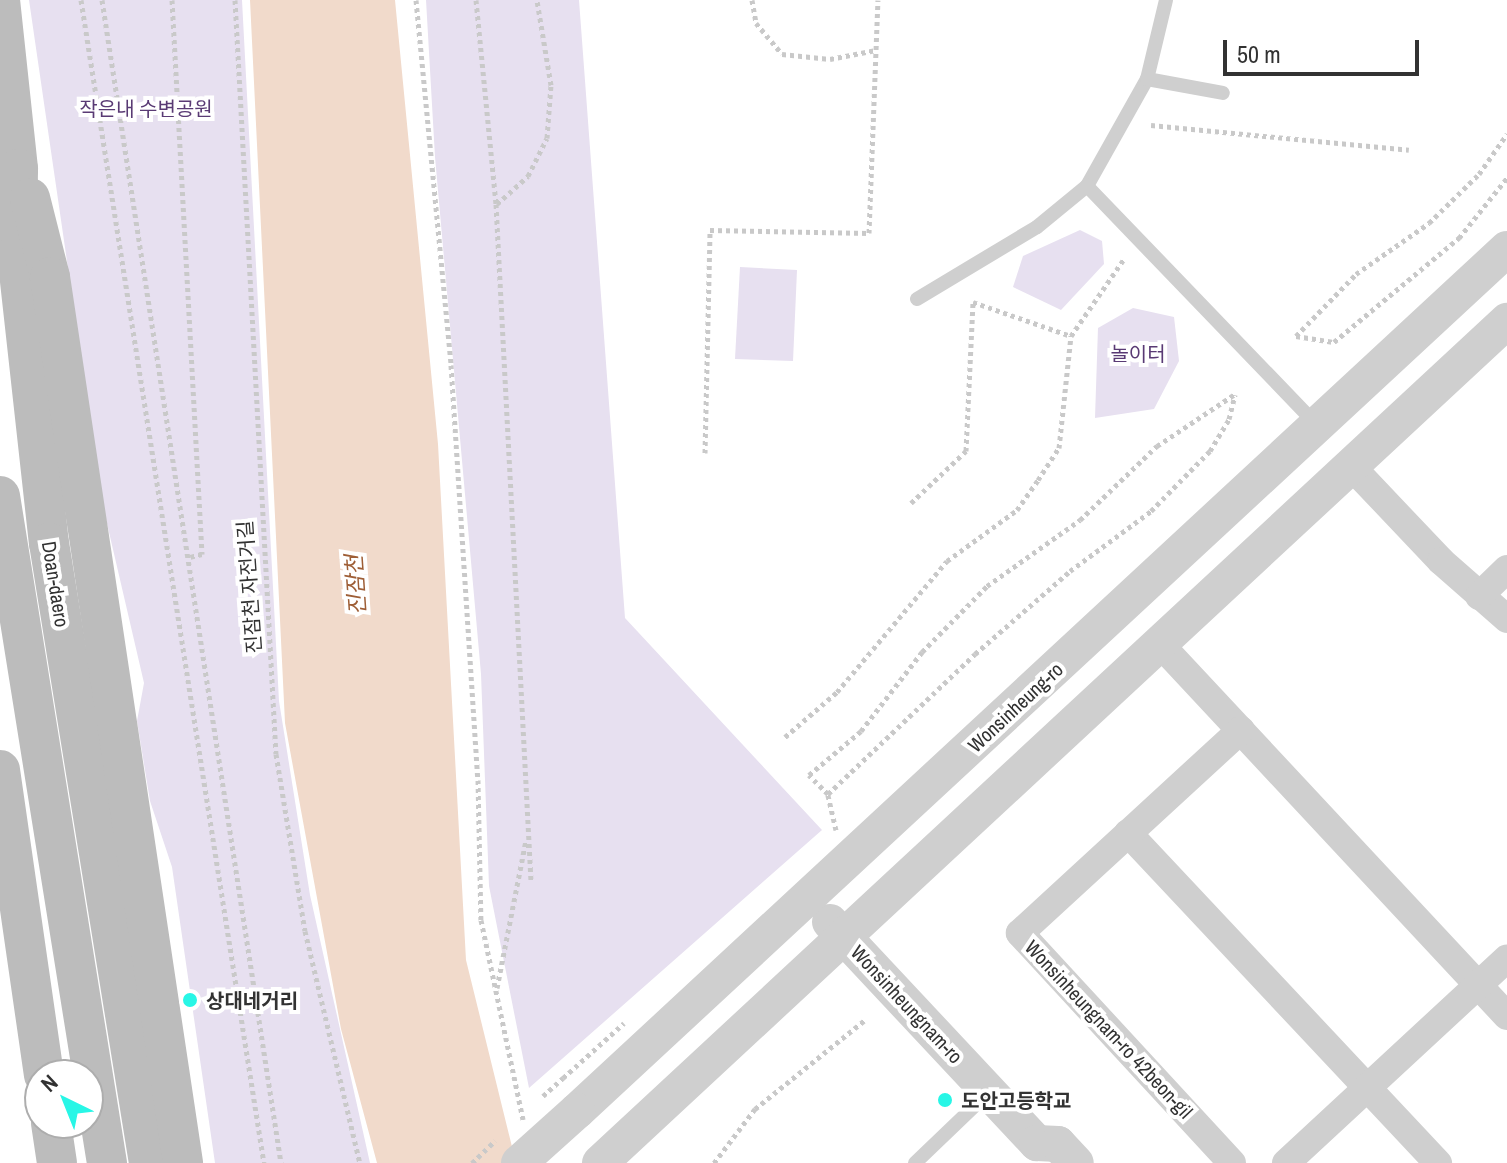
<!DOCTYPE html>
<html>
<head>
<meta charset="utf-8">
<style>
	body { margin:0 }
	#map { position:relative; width:1507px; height:1163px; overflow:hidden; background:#fff; font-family:"Archivo Narrow","Noto Sans KR",sans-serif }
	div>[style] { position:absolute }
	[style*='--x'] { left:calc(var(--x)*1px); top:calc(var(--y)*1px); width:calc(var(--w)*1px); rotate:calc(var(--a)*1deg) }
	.green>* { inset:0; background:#e7e0f0 }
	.water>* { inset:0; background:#f1dacb }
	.path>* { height:5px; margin-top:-2.5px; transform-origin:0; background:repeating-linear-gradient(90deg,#c9c9c9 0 4px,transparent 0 8px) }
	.service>* { height:14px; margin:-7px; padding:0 7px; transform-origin:7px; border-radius:7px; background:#cfcfcf }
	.minor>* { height:28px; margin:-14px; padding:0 14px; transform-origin:14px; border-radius:14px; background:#cfcfcf }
	.tertiary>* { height:36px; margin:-18px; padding:0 18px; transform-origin:18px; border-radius:18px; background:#cfcfcf }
	.secondary>* { height:40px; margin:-20px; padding:0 20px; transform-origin:20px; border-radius:20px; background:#bcbcbc }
	.path-bridge>* { height:5px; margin-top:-2.5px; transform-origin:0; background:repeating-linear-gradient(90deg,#c9c9c9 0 4px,transparent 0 8px) }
	.tertiary-bridge>* { height:36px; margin:-18px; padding:0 18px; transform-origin:18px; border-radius:18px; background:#cfcfcf }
	.dots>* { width:22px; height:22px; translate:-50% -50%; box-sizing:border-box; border:4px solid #fff; border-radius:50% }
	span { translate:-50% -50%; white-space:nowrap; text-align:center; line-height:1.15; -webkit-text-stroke:8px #fff; paint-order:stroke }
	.park-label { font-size:20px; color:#593a74 }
	.street-label { font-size:20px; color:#323232 }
	.poi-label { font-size:20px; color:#323232; font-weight:700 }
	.left { translate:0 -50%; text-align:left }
	.water-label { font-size:22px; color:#9e5e36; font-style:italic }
	.north { position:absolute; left:24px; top:1059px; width:80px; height:80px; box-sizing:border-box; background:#fff; border:2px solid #adadad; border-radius:50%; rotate:317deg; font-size:22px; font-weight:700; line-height:32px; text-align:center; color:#323232 }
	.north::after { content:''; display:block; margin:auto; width:28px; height:36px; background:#28f6e6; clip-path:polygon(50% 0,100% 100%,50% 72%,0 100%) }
	.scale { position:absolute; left:1223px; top:40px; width:196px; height:36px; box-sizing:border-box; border:4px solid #323232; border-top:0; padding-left:10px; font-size:24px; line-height:28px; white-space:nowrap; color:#323232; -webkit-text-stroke:6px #fff; paint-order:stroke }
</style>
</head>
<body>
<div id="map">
	<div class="green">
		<div style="clip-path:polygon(29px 0,242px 0,279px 701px,310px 895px,370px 1163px,215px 1163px,172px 867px,150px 801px,137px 721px,144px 683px,102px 502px)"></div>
		<div style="clip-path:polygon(426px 0,579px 0,625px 618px,822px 830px,529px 1088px,489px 886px,481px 674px,435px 157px)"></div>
		<div style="clip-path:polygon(1080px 230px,1102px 241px,1104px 264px,1061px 310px,1013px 287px,1023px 256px)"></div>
		<div style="clip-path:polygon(740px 267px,797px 270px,793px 361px,735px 359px)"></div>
		<div style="clip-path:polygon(1133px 308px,1174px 317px,1179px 361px,1154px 409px,1095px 418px,1098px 328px)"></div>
	</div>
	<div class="water">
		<div style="clip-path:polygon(250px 0,395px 0,438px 444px,466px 960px,516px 1163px,377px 1163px,341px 1029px,285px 723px)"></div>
	</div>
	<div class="path">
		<div style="--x:81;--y:0;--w:1177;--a:81.06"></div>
		<div style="--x:102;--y:0;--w:1177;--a:81.25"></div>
		<div style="--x:172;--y:0;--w:555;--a:86.9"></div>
		<div style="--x:202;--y:554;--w:12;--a:166"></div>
		<div style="--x:235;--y:0;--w:755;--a:86.89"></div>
		<div style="--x:276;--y:754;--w:179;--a:80.7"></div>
		<div style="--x:305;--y:931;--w:238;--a:76.7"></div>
		<div style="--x:416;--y:0;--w:367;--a:84.5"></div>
		<div style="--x:451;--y:365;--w:416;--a:86.3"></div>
		<div style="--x:478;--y:780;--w:140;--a:88.8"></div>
		<div style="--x:481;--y:920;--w:204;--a:78.1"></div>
		<div style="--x:476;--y:0;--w:205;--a:84.4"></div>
		<div style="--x:496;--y:204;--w:678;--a:87.04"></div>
		<div style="--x:752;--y:0;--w:23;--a:80"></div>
		<div style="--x:756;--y:23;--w:40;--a:50"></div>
		<div style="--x:782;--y:54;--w:48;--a:5.9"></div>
		<div style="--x:830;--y:59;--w:47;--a:-11.1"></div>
		<div style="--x:1151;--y:125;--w:259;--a:5.5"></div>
		<div style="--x:497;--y:204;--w:42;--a:-42.1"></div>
		<div style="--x:528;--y:176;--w:42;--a:-63.4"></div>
		<div style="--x:547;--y:138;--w:53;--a:-85.7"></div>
		<div style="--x:551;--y:85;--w:86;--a:-99.4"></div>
		<div style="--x:1296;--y:336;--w:86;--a:-45.9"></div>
		<div style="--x:1356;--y:274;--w:89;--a:-34.9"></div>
		<div style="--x:1429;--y:223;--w:70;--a:-44.4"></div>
		<div style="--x:1479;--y:174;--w:49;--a:-55"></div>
		<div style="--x:1296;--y:336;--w:38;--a:9"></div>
		<div style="--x:1334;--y:342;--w:163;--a:-39.8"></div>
		<div style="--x:1459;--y:238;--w:77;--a:-51.3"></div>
		<div style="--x:705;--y:453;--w:223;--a:-88.7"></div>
		<div style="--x:710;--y:230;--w:159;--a:1.1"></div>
		<div style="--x:869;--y:233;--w:233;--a:-87.8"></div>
		<div style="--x:911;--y:503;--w:76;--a:-43.4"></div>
		<div style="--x:966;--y:451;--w:149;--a:-87.3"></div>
		<div style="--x:973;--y:302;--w:104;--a:19.1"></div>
		<div style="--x:785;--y:737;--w:69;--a:-40.9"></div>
		<div style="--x:837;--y:692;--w:171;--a:-50"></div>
		<div style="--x:947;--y:561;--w:87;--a:-36.1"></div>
		<div style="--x:1017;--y:510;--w:37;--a:-55"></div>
		<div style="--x:1038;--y:480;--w:38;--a:-57"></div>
		<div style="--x:1059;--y:448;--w:113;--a:-83.9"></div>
		<div style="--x:1071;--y:336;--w:93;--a:-55.5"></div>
		<div style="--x:828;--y:794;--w:203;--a:-43.6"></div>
		<div style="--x:975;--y:654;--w:126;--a:-41.1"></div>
		<div style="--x:1070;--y:571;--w:101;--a:-36.5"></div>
		<div style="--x:1151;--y:511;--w:84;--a:-45.5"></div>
		<div style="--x:1210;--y:451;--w:37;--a:-59"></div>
		<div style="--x:1229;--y:419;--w:25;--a:-76"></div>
		<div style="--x:836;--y:830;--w:37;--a:-103"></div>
		<div style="--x:828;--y:794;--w:27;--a:-135"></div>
		<div style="--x:809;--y:775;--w:68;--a:-40.2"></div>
		<div style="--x:861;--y:731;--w:100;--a:-52.3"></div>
		<div style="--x:922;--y:652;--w:93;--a:-45.4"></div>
		<div style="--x:987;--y:586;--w:114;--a:-35.4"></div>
		<div style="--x:1080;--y:520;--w:107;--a:-43.9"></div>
		<div style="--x:1157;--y:446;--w:94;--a:-33.7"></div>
		<div style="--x:497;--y:988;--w:151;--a:-78.9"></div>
		<div style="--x:563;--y:1078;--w:82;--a:-42"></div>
		<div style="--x:714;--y:1163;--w:68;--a:-52.8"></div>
		<div style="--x:755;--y:1109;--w:141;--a:-39"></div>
	</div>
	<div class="service">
		<div style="--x:1166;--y:0;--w:81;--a:103.5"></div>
		<div style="--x:1147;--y:79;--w:123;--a:119.3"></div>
		<div style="--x:1087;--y:186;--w:330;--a:46.1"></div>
		<div style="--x:1147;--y:79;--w:77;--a:10.4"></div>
		<div style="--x:917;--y:299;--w:140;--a:-31"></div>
		<div style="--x:1037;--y:227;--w:65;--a:-39.4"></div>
		<div style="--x:915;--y:1163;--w:103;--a:-43.8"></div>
	</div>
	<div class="minor">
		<div style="--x:1350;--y:465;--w:132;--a:46.5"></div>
		<div style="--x:1441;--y:561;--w:88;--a:41.3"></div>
		<div style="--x:1479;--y:596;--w:39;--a:-44"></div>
		<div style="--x:1159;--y:643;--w:510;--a:46.99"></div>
		<div style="--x:1128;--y:833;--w:453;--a:46.8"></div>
		<div style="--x:1232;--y:1163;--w:313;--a:-132.7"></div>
		<div style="--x:1020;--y:933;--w:300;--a:-42.6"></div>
		<div style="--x:1286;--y:1163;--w:301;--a:-42.8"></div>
	</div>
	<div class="tertiary">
		<div style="--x:830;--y:922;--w:303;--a:46.9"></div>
		<div style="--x:1037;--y:1143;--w:21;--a:3"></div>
		<div style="--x:1058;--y:1144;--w:26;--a:47"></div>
		<div style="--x:577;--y:1111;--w:1268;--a:-42.83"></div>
		<div style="--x:600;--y:1163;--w:1238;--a:-42.87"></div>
	</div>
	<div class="secondary">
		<div style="--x:0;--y:0;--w:170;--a:83.9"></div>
		<div style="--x:18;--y:169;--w:85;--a:90.7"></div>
		<div style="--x:17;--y:254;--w:291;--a:83.7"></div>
		<div style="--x:49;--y:543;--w:628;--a:80.84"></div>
		<div style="--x:30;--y:198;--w:81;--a:75.8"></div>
		<div style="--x:50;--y:277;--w:896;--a:81.46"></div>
		<div style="--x:0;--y:496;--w:676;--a:80.89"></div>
		<div style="--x:0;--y:770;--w:308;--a:81.8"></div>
		<div style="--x:51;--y:1123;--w:40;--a:81.5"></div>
	</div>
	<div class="path-bridge">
		<div style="--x:543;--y:1096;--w:27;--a:-42"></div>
		<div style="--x:472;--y:1163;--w:32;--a:-44"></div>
	</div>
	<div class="tertiary-bridge">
		<div style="--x:519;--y:1163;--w:78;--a:-41.9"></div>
	</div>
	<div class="dots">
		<div style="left:190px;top:1000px;background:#28f6e6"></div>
		<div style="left:945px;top:1100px;background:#28f6e6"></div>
	</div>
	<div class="park-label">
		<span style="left:146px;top:108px">작은내 수변공원</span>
		<span style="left:1138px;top:353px">놀이터</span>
	</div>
	<div class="street-label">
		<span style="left:56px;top:584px;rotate:81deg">Doan-daero</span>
		<span style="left:249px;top:587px;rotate:-94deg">진잠천 자전거길</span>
		<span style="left:1015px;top:707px;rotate:-43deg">Wonsinheung-ro</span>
		<span style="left:907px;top:1004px;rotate:47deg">Wonsinheungnam-ro</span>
		<span style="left:1109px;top:1029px;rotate:47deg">Wonsinheungnam-ro 42beon-gil</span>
	</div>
	<div class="poi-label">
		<span class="left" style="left:206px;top:1000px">상대네거리</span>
		<span class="left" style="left:961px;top:1100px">도안고등학교</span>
	</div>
	<div class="water-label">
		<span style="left:356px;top:585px;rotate:-94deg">진잠천</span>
	</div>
	<div class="north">N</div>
	<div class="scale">50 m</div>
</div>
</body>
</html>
